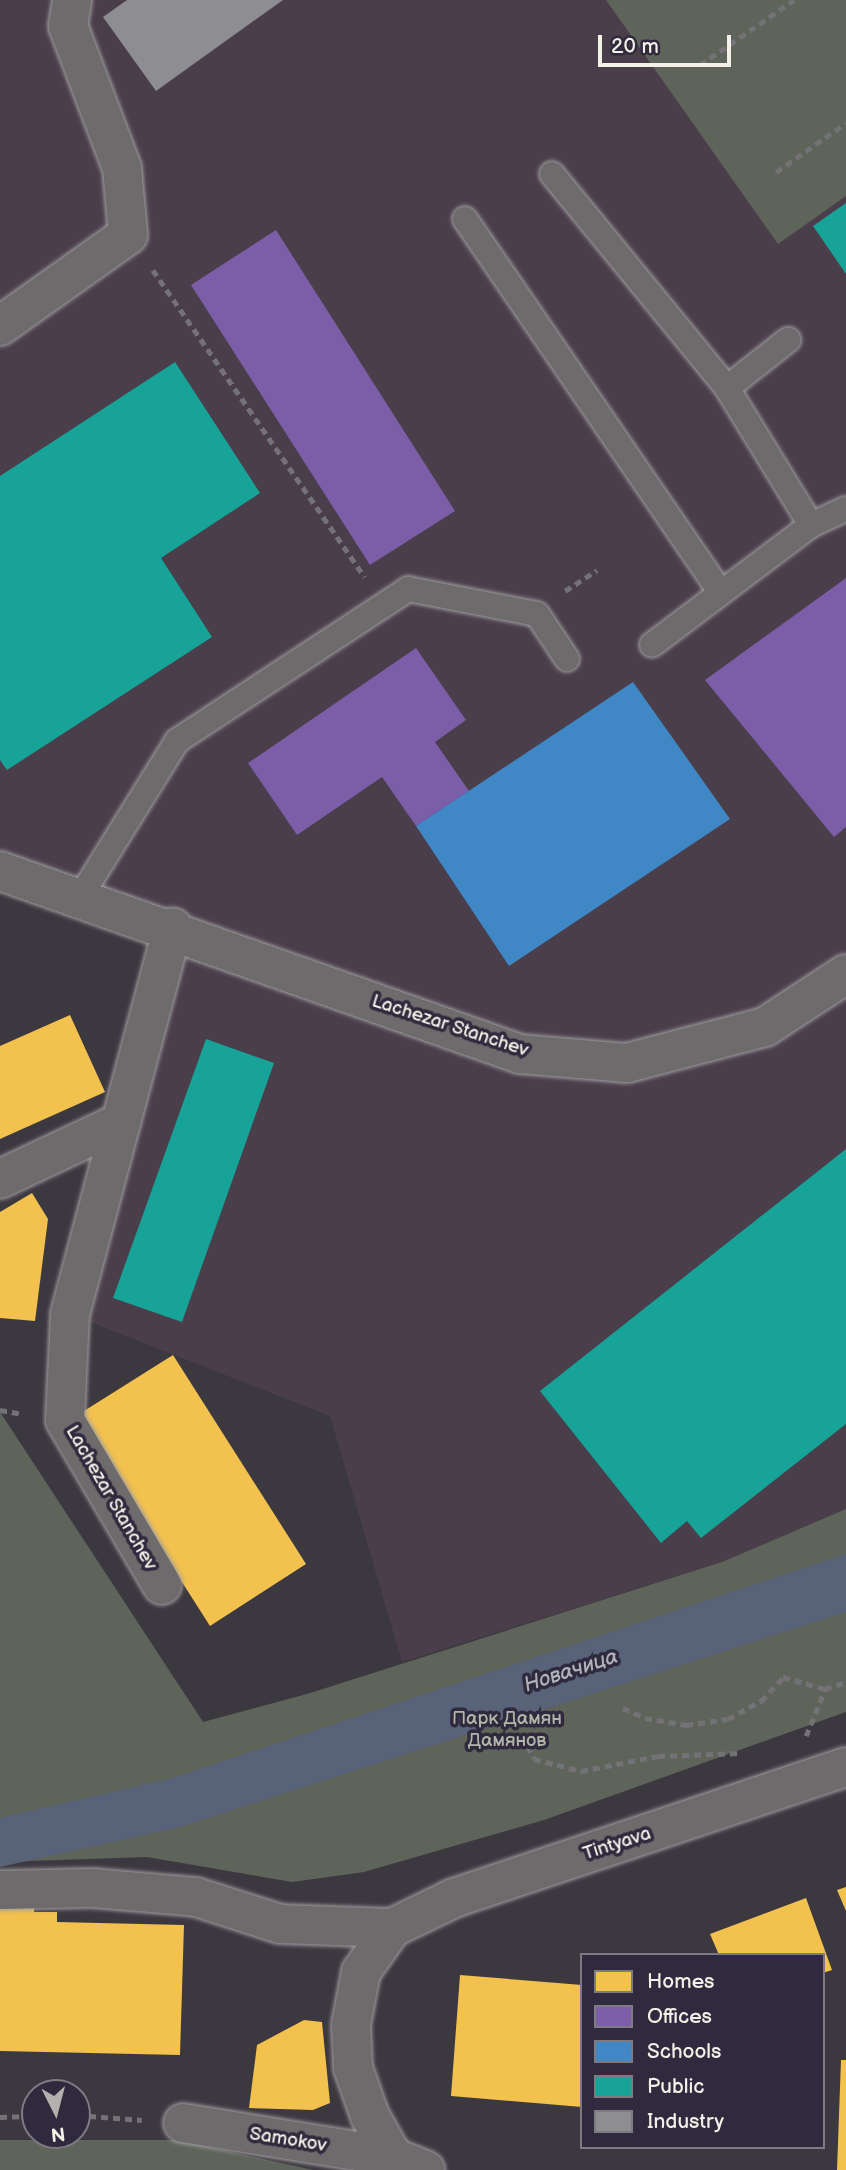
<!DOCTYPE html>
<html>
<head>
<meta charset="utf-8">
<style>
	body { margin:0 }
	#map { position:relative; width:846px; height:2170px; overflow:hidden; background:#3c3840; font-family:"Balsamiq Sans",sans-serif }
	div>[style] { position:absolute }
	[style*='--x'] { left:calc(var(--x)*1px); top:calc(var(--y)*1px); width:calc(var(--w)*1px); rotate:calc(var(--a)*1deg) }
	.built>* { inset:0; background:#4a3e4a }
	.green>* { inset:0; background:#5f645a }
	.water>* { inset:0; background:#586278 }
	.homes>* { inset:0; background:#f2c14e }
	.offices>* { inset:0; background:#7b5ea7 }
	.schools>* { inset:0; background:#3f88c5 }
	.public>* { inset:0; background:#17a398 }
	.industry>* { inset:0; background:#8d8d92 }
	.path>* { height:4.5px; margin-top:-2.25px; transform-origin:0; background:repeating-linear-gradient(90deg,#747276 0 7px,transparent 0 12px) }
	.roads { filter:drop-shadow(0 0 2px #9f9d9f) drop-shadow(0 0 2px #9f9d9f) }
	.lane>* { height:24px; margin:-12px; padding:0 12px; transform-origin:12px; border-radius:12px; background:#6e6b6d }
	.street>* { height:38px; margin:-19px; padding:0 19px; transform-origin:19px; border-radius:19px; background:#6e6b6d }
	span { translate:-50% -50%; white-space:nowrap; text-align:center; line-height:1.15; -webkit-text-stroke:7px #2f2a3d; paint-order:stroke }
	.street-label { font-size:19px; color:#f4f1e8 }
	.park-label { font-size:19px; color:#b4b5aa }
	.water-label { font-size:21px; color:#afb2b8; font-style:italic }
	.legend { position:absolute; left:580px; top:1953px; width:245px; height:196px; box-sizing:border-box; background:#2f2a3d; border:2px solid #7e7a81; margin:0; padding:9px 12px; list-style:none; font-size:21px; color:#f4f1e8 }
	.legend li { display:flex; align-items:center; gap:14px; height:35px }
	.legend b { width:35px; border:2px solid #7e7a81 }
	.north { position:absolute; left:21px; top:2079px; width:70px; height:70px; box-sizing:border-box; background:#2f2a3d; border:2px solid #7e7a81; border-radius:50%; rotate:174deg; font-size:19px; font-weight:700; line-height:28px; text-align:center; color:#f4f1e8 }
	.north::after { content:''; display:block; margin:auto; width:24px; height:32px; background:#b4b0ad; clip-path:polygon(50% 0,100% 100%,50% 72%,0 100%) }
	.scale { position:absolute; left:598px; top:35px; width:133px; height:32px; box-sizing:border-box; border:4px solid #f4f1e8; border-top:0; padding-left:9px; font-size:21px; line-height:24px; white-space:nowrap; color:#f4f1e8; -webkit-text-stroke:5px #2f2a3d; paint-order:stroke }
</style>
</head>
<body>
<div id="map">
	<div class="built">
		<div style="clip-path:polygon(0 0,846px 0,846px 1509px,722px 1562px,402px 1662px,330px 1416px,70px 1314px,173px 929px,0 871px)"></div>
	</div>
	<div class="green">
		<div style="clip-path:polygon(606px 0,846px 0,846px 196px,778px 244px)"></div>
		<div style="clip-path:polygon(0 1412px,203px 1722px,307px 1694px,722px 1562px,846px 1509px,846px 1712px,544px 1820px,364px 1872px,292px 1882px,147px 1857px,0 1862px)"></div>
		<div style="clip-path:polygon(0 2140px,177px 2140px,313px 2170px,0 2170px)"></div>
	</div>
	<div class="water">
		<div style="clip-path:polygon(846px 1554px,846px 1612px,180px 1827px,0 1867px,0 1818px,173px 1778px)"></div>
	</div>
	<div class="homes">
		<div style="clip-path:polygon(70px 1015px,105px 1092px,0 1139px,0 1046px)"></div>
		<div style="clip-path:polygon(32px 1193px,48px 1219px,35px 1321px,0 1318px,0 1212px)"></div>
		<div style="clip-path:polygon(173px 1355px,306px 1564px,210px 1626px,76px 1416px)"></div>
		<div style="clip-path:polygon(846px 1887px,846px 1911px,837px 1890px)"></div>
		<div style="clip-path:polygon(806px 1898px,832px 1970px,823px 1973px,823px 1955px,719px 1955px,710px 1934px)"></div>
		<div style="clip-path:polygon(0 1900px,35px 1901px,34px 1912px,57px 1912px,57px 1922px,184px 1925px,180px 2055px,0 2051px)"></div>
		<div style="clip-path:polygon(460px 1975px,582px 1985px,582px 2107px,451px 2096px)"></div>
		<div style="clip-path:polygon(304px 2020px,322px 2022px,330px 2103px,313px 2110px,249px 2108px,257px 2045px)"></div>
		<div style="clip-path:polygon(841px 2060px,846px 2060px,846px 2170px,837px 2170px)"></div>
	</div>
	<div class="offices">
		<div style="clip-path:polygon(276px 230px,455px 511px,370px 565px,191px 285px)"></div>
		<div style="clip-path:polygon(846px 578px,846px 827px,834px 837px,705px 680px)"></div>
		<div style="clip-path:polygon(416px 648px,466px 720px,435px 742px,469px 791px,416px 826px,382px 777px,297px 835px,248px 763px)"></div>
	</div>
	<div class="schools">
		<div style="clip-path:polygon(633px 682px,730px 819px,509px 966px,416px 826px)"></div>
	</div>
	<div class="public">
		<div style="clip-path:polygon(846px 203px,846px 274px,813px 226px)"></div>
		<div style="clip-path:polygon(175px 362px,260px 493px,161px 558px,212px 637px,7px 770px,0 760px,0 476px)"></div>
		<div style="clip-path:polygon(206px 1039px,274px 1063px,182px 1322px,113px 1298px)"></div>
		<div style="clip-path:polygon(846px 1149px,846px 1424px,701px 1538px,687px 1521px,661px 1543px,540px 1391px)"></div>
	</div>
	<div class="industry">
		<div style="clip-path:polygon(127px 0,283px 0,156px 91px,103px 17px)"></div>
	</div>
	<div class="path">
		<div style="--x:700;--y:65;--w:114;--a:-34.7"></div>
		<div style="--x:776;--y:172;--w:85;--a:-35"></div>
		<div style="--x:153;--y:270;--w:373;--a:55.4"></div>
		<div style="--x:565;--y:591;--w:38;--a:-33"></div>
		<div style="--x:0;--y:1410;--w:23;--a:10"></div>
		<div style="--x:623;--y:1708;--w:24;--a:24"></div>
		<div style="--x:645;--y:1718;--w:42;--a:9.7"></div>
		<div style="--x:686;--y:1725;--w:42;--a:-8.1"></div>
		<div style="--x:728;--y:1719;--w:38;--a:-29"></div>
		<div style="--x:761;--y:1701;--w:33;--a:-47"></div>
		<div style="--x:783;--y:1677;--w:44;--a:15.9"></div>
		<div style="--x:523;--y:1735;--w:26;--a:65"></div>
		<div style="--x:534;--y:1759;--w:49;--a:14.3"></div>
		<div style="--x:581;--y:1771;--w:78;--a:-11"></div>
		<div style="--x:658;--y:1756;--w:84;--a:-2"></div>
		<div style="--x:806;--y:1736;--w:51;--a:-68"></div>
		<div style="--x:825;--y:1689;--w:22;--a:-18"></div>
		<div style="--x:77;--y:2115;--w:65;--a:4.4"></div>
		<div style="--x:0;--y:2117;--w:35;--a:-2"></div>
	</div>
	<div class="roads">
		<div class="lane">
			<div style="--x:552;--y:174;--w:276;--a:50.7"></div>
			<div style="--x:727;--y:388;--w:161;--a:58.5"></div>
			<div style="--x:811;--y:525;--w:199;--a:143"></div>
			<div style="--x:465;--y:219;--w:452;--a:55.6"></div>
			<div style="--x:727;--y:388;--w:78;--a:-38.2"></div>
			<div style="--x:811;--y:525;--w:38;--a:-25"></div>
			<div style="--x:79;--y:899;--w:186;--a:-58.2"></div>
			<div style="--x:177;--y:741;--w:277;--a:-33.3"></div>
			<div style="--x:408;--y:589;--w:131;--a:11"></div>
			<div style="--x:537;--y:614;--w:54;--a:56.3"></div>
		</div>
		<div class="street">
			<div style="--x:0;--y:326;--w:157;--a:-35.4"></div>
			<div style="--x:128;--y:235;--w:67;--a:-95.1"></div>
			<div style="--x:122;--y:168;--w:152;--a:-110.8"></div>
			<div style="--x:68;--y:26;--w:26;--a:-81"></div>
			<div style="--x:0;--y:871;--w:551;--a:19.39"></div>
			<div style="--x:520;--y:1054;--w:107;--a:4.8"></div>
			<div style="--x:627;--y:1063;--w:143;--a:-14.6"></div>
			<div style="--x:765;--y:1027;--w:97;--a:-33.2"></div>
			<div style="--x:0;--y:1179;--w:134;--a:-25.2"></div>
			<div style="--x:162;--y:1585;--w:191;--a:-120.5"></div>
			<div style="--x:65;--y:1420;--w:106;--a:-87.3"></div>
			<div style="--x:70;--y:1314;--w:400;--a:-75.1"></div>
			<div style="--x:0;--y:1890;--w:92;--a:-1.2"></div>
			<div style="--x:92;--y:1888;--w:104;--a:4.9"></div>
			<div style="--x:196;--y:1897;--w:88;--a:17.8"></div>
			<div style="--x:280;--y:1924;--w:112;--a:2"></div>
			<div style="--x:392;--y:1928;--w:69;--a:-25.8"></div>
			<div style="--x:454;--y:1898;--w:413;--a:-18.5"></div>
			<div style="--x:392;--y:1928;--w:54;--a:125.2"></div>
			<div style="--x:361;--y:1972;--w:54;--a:100.7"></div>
			<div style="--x:351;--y:2025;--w:43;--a:87.3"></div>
			<div style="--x:353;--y:2068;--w:51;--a:70.5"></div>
			<div style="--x:370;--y:2116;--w:47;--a:60.7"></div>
			<div style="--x:183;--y:2123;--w:213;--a:9.2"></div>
			<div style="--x:393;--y:2157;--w:35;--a:22"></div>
		</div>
	</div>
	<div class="street-label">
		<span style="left:450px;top:1026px;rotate:18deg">Lachezar Stanchev</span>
		<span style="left:111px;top:1498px;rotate:60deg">Lachezar Stanchev</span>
		<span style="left:617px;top:1844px;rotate:-18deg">Tintyava</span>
		<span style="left:288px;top:2140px;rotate:9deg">Samokov</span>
	</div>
	<div class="park-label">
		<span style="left:507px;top:1730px">Парк Дамян<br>Дамянов</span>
	</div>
	<div class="water-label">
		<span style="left:571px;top:1671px;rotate:-18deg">Новачица</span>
	</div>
	<ul class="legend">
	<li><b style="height:19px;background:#f2c14e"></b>Homes</li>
	<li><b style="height:19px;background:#7b5ea7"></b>Offices</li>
	<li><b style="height:19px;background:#3f88c5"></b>Schools</li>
	<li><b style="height:19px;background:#17a398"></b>Public</li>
	<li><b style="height:19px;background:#8d8d92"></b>Industry</li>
	</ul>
	<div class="north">N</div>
	<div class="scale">20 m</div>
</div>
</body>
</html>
